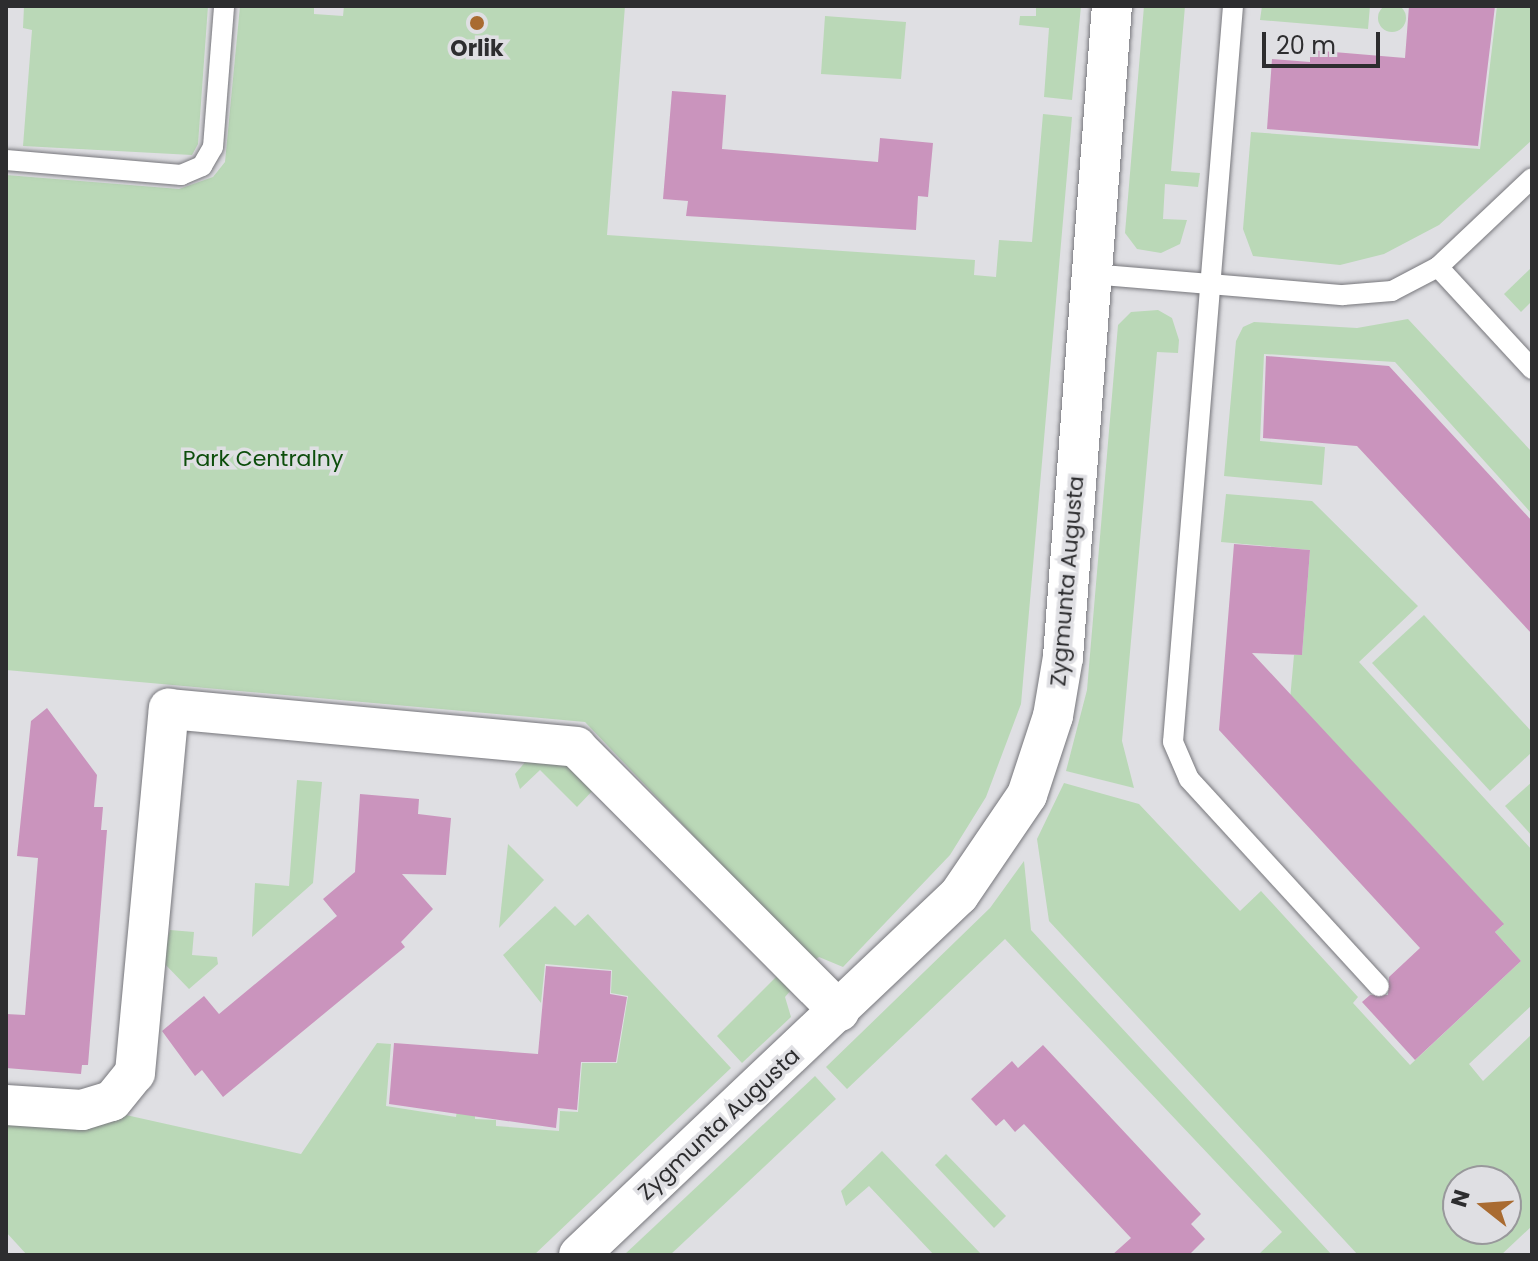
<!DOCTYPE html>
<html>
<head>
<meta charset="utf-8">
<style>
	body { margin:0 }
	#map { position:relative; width:1538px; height:1261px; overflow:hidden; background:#dfdfe3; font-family:Poppins,sans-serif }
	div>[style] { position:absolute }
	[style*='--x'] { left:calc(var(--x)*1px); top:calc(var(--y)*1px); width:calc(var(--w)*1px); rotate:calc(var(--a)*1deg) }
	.green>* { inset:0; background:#bad8b7 }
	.round { border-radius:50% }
	.building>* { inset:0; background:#ca94bd }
	.roads { filter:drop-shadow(0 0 2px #77777c) drop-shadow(0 0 2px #77777c) }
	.lane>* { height:20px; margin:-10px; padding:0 10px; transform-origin:10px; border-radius:10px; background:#fff }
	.street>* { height:40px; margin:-20px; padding:0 20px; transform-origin:20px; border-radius:20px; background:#fff }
	.dots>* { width:22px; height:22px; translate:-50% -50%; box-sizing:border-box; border:4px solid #dfdfe3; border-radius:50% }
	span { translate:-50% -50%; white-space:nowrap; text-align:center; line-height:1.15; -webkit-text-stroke:7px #dfdfe3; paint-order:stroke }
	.poi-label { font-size:22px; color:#2d2d2f; font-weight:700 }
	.park-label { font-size:22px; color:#0d4e0c }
	.street-label { font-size:22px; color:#2d2d2f }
	.frame { position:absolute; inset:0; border:8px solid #2d2d2f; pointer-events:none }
	.north { position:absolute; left:1442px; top:1165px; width:80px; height:80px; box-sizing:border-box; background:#dfdfe3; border:2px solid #98989b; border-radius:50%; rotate:287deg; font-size:22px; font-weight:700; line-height:32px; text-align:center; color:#2d2d2f }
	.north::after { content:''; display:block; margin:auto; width:28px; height:36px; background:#a96b31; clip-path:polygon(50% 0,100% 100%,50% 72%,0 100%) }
	.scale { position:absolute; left:1262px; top:32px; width:118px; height:36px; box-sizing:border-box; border:4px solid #2d2d2f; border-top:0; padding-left:10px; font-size:24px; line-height:28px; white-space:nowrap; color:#2d2d2f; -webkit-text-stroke:6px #dfdfe3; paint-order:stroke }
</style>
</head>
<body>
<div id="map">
	<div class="green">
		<div class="round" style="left:1378px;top:4px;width:28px;height:28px"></div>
		<div style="clip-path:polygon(24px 6px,208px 6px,198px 144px,192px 155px,23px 146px,32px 30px,23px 28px)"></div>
		<div style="clip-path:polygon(240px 6px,314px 6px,314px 14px,343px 16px,344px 6px,625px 6px,607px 235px,975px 260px,974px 275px,996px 277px,999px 240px,1032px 242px,1043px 114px,1072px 117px,1021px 704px,986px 797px,950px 855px,843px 967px,819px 957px,813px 961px,585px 722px,6px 670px,6px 175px,179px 189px,213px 177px,225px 162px)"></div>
		<div style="clip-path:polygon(1036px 6px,1081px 6px,1072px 100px,1044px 97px,1049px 28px,1019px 25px,1020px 16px,1036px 16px)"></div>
		<div style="clip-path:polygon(1144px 6px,1185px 6px,1171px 171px,1200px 173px,1198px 187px,1165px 184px,1163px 219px,1187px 220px,1180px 244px,1161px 253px,1137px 249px,1125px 233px)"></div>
		<div style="clip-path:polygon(1262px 6px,1370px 6px,1368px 29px,1260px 20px)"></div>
		<div style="clip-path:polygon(1497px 6px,1532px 6px,1532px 140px,1439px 225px,1384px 254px,1340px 265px,1253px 256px,1243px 229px,1251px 132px,1480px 149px)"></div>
		<div style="clip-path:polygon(825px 16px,906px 22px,901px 79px,821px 74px)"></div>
		<div style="clip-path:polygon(1532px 267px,1532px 301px,1521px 312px,1504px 294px)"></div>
		<div style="clip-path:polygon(1158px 310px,1172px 318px,1179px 340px,1178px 353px,1157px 352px,1122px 741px,1134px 788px,1066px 771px,1087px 690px,1118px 325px,1131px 312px)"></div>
		<div style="clip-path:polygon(1408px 319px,1532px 452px,1532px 514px,1395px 362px,1264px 354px,1260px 441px,1325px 447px,1322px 485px,1224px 476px,1236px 341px,1243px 327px,1254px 322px,1357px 328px)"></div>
		<div style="clip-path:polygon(evenodd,1226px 494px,1312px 501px,1418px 606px,1359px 662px,1532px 850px,1532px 1005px,1469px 1064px,1483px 1081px,1532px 1034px,1532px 1226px,1501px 1255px,1358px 1255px,1049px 921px,1037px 839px,1064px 783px,1139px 804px,1240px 911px,1261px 891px,1358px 997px,1353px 1003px,1410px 1065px,1521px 961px,1495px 932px,1503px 925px,1289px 711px,1294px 655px,1302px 655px,1310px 550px,1221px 542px,1226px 494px,1458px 1181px,1506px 1181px,1506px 1229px,1458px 1229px,1458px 1181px)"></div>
		<div style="clip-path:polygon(1424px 615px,1532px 732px,1532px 752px,1490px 791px,1372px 663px)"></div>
		<div style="clip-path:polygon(527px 760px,567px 764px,596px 787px,577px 807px,540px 770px,520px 789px,515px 774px)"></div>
		<div style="clip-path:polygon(297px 780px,322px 782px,313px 883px,252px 937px,255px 883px,289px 886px)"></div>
		<div style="clip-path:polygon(1532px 782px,1532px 836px,1505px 806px)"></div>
		<div style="clip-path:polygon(508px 844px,544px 880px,499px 928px)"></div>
		<div style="clip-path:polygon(1024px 861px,1031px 930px,1332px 1255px,1258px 1255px,1282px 1232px,1005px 939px,847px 1089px,826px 1067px,990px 908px)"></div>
		<div style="clip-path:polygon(555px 906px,575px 926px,588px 914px,731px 1068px,534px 1255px,27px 1255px,6px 1232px,6px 1123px,117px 1113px,301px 1154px,377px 1043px,391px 1044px,386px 1106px,456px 1117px,457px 1110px,475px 1112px,475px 1119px,496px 1120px,496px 1126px,559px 1131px,560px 1111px,578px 1112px,582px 1063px,617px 1063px,628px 996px,611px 993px,612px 970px,545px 964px,541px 1003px,503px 955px)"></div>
		<div style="clip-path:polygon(170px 930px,194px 932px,192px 955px,217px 957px,218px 964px,189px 989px,162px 961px)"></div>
		<div style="clip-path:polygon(780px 973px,791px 990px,785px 997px,791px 1017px,742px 1063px,717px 1036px)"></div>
		<div style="clip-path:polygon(815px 1076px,836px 1099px,764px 1167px,670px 1255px,624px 1255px)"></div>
		<div style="clip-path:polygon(882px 1151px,981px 1254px,981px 1255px,934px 1255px,869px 1186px,846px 1206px,841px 1191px)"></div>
		<div style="clip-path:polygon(946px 1154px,1006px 1216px,994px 1228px,935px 1165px)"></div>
	</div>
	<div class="building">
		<div style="clip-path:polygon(1409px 6px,1495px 6px,1478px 146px,1267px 129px,1272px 59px,1310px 62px,1310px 50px,1405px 58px)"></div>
		<div style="clip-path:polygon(672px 91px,726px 95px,722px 149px,878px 162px,880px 138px,933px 143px,928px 197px,918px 196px,916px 230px,686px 216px,688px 201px,663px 199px)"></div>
		<div style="clip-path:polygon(1266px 356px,1389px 366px,1532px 521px,1532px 634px,1357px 446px,1263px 438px)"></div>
		<div style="clip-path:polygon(1234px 544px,1310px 550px,1302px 655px,1252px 653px,1504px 924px,1495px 932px,1521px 961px,1415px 1060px,1362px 1002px,1370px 995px,1388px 995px,1389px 977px,1420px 948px,1219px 730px)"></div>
		<div style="clip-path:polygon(47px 708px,97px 775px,94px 807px,103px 807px,101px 830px,107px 830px,88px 1065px,82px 1065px,81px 1074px,6px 1068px,6px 1014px,25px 1015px,38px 858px,17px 856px,31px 721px)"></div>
		<div style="clip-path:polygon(360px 794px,419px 799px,418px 814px,451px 818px,446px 875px,402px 874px,433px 909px,401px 942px,405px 947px,223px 1097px,202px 1070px,195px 1076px,162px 1031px,204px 996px,219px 1014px,337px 916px,323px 899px,355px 872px)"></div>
		<div style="clip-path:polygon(546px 966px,611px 971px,610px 994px,627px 997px,616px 1062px,581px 1062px,577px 1110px,558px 1108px,556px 1128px,389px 1104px,394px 1043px,538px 1054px)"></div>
		<div style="clip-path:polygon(1043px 1045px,1201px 1214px,1191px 1224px,1205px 1239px,1189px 1255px,1112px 1255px,1131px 1238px,1024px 1124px,1015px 1132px,1004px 1119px,996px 1126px,971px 1099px,1012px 1061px,1018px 1068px)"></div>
	</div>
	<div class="roads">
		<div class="lane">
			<div style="--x:1233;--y:6;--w:738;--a:94.66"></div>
			<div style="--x:1173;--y:742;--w:40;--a:66.6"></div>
			<div style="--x:1189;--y:779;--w:281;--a:47.5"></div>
			<div style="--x:6;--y:160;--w:176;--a:4.9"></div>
			<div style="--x:181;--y:175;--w:23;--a:-23"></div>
			<div style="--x:202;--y:166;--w:22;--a:-60"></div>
			<div style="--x:213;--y:147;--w:141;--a:-85.5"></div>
			<div style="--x:1438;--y:267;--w:139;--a:47.3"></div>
			<div style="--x:1091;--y:274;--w:253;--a:4.8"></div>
			<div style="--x:1343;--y:295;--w:49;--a:-4.7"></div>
			<div style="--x:1392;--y:291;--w:52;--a:-27.6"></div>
			<div style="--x:1438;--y:267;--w:129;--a:-43.4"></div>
		</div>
		<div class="street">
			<div style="--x:6;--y:1105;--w:76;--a:3.8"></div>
			<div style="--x:82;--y:1110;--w:31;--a:-17"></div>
			<div style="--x:112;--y:1101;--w:36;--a:-51"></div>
			<div style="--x:135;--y:1073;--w:366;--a:-84.7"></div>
			<div style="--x:169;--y:709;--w:409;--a:5.3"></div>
			<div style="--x:576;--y:747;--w:373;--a:45.1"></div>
			<div style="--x:579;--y:1255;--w:523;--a:-43.45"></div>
			<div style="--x:959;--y:895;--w:121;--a:-55.8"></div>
			<div style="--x:1027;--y:795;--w:83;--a:-71.8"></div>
			<div style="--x:1053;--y:716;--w:60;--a:-80.4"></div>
			<div style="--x:1063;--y:657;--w:653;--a:-85.7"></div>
		</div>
	</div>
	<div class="dots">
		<div style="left:477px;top:23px;background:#a96b31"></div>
	</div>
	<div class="poi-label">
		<span style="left:477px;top:49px">Orlik</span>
	</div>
	<div class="park-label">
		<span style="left:263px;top:459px">Park Centralny</span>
	</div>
	<div class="street-label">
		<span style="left:1067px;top:581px;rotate:-85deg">Zygmunta Augusta</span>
		<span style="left:719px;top:1124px;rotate:-43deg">Zygmunta Augusta</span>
	</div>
	<div class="frame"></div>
	<div class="north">N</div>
	<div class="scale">20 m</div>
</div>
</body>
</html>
